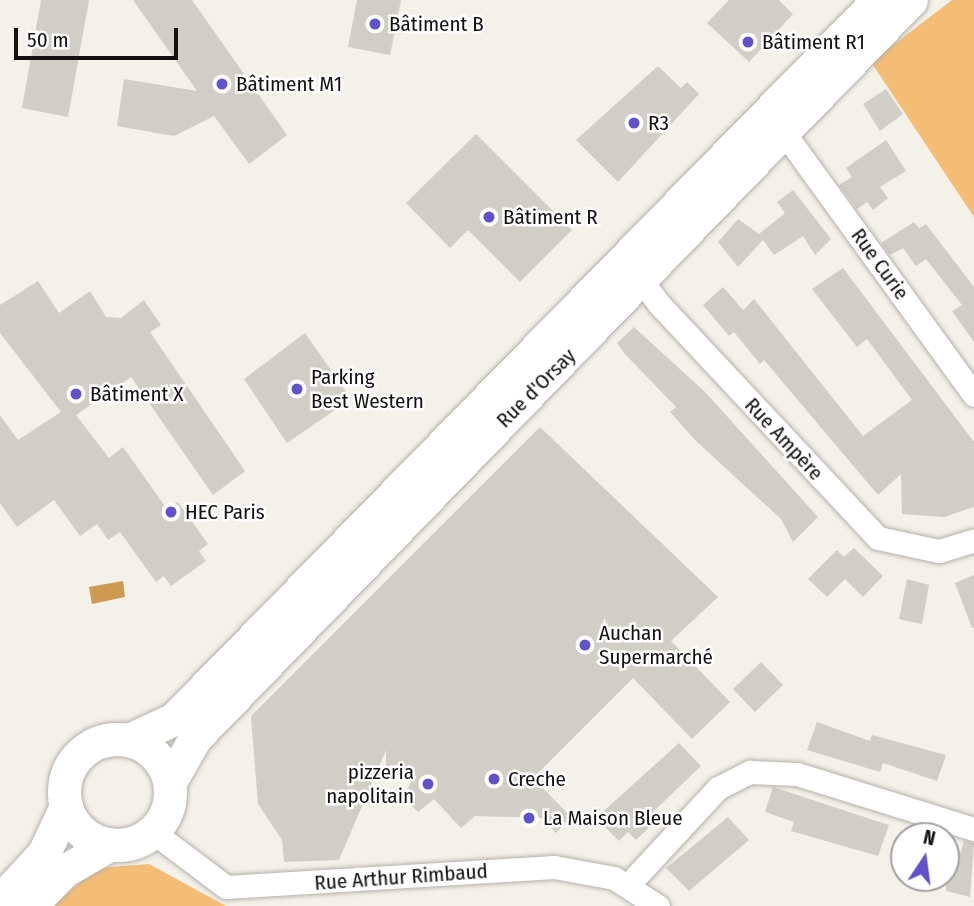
<!DOCTYPE html>
<html>
<head>
<meta charset="utf-8">
<style>
	body { margin:0 }
	#map { position:relative; width:974px; height:906px; overflow:hidden; background:#f4f0ea; font-family:"Fira Sans Condensed",sans-serif }
	div>[style] { position:absolute }
	[style*='--x'] { left:calc(var(--x)*1px); top:calc(var(--y)*1px); width:calc(var(--w)*1px); rotate:calc(var(--a)*1deg) }
	.green>* { inset:0; background:#f4bd76 }
	.water>* { inset:0; background:#ce9a51 }
	.building>* { inset:0; background:#d1cdc7 }
	.roads { filter:drop-shadow(0 0 2px #b5b0ab) drop-shadow(0 0 2px #b5b0ab) }
	.street>* { height:23px; margin:-11.5px; padding:0 11.5px; transform-origin:11.5px; border-radius:11.5px; background:#fff }
	.secondary>* { height:33px; margin:-16.5px; padding:0 16.5px; transform-origin:16.5px; border-radius:16.5px; background:#fff }
	.secondary>.ring { margin:-16.5px; padding:0; box-sizing:content-box; background:none; border:33px solid #fff; border-radius:50% }
	.dots>* { width:19px; height:19px; translate:-50% -50%; box-sizing:border-box; border:4px solid #fff; border-radius:50% }
	span { translate:-50% -50%; white-space:nowrap; text-align:center; line-height:1.15; -webkit-text-stroke:5px #fff; paint-order:stroke }
	.poi-label { font-size:21px; color:#13110f }
	.left { translate:0 -50%; text-align:left }
	.right { translate:-100% -50%; text-align:right }
	.street-label { font-size:21px; color:#13110f }
	.north { position:absolute; left:890px; top:822px; width:70px; height:70px; box-sizing:border-box; background:#fff; border:2px solid #a1a09f; border-radius:50%; rotate:13deg; font-size:19px; font-weight:700; line-height:28px; text-align:center; color:#13110f }
	.north::after { content:''; display:block; margin:auto; width:24px; height:32px; background:#5f52cb; clip-path:polygon(50% 0,100% 100%,50% 72%,0 100%) }
	.scale { position:absolute; left:14px; top:28px; width:164px; height:32px; box-sizing:border-box; border:4px solid #13110f; border-top:0; padding-left:9px; font-size:21px; line-height:24px; white-space:nowrap; color:#13110f; -webkit-text-stroke:5px #fff; paint-order:stroke }
</style>
</head>
<body>
<div id="map">
	<div class="green">
		<div style="clip-path:polygon(952px 0,974px 0,974px 217px,871px 62px)"></div>
		<div style="clip-path:polygon(149px 864px,226px 906px,52px 906px,97px 868px)"></div>
	</div>
	<div class="water">
		<div style="clip-path:polygon(123px 581px,125px 597px,92px 604px,89px 587px)"></div>
	</div>
	<div class="building">
		<div style="clip-path:polygon(41px 0,89px 0,68px 117px,22px 108px)"></div>
		<div style="clip-path:polygon(133px 0,192px 0,287px 135px,249px 164px,214px 116px,174px 136px,117px 126px,124px 79px,197px 91px)"></div>
		<div style="clip-path:polygon(357px 0,401px 0,390px 55px,348px 47px)"></div>
		<div style="clip-path:polygon(729px 0,779px 0,793px 14px,749px 62px,707px 23px)"></div>
		<div style="clip-path:polygon(658px 66px,681px 88px,687px 82px,699px 94px,618px 182px,576px 140px)"></div>
		<div style="clip-path:polygon(886px 89px,903px 114px,880px 131px,863px 104px)"></div>
		<div style="clip-path:polygon(476px 134px,572px 230px,520px 282px,468px 230px,450px 248px,406px 203px)"></div>
		<div style="clip-path:polygon(886px 140px,906px 171px,880px 187px,888px 198px,873px 210px,867px 202px,857px 209px,839px 185px,852px 177px,846px 168px)"></div>
		<div style="clip-path:polygon(793px 190px,831px 239px,815px 255px,803px 236px,774px 255px,763px 240px,738px 267px,718px 242px,738px 219px,759px 234px,785px 213px,777px 202px)"></div>
		<div style="clip-path:polygon(914px 222px,919px 228px,926px 224px,974px 287px,974px 342px,952px 311px,962px 305px,926px 259px,916px 266px,903px 248px,890px 255px,881px 243px)"></div>
		<div style="clip-path:polygon(843px 268px,974px 442px,974px 507px,944px 517px,902px 514px,901px 474px,878px 495px,764px 360px,760px 364px,734px 332px,729px 336px,703px 305px,723px 287px,743px 310px,754px 299px,863px 436px,912px 400px,867px 339px,857px 347px,812px 289px)"></div>
		<div style="clip-path:polygon(38px 281px,59px 313px,90px 291px,106px 317px,121px 318px,144px 300px,161px 325px,150px 332px,245px 471px,213px 495px,131px 377px,76px 415px,109px 458px,123px 447px,167px 509px,178px 502px,208px 544px,199px 551px,206px 561px,171px 586px,164px 576px,156px 582px,120px 532px,108px 540px,97px 524px,80px 536px,54px 500px,17px 527px,0 503px,0 415px,18px 440px,61px 412px,0 333px,0 305px)"></div>
		<div style="clip-path:polygon(634px 327px,706px 393px,818px 517px,793px 542px,781px 519px,696px 441px,670px 412px,676px 407px,624px 353px,617px 343px)"></div>
		<div style="clip-path:polygon(305px 333px,351px 399px,287px 443px,244px 379px)"></div>
		<div style="clip-path:polygon(540px 427px,718px 597px,671px 641px,730px 702px,692px 739px,633px 678px,533px 778px,571px 817px,556px 833px,541px 818px,475px 816px,461px 828px,434px 799px,418px 812px,403px 797px,412px 781px,386px 771px,386px 750px,339px 860px,284px 862px,282px 840px,258px 804px,251px 716px)"></div>
		<div style="clip-path:polygon(854px 548px,883px 576px,863px 597px,845px 579px,827px 597px,808px 579px,837px 550px,844px 557px)"></div>
		<div style="clip-path:polygon(974px 575px,974px 628px,972px 628px,955px 583px)"></div>
		<div style="clip-path:polygon(907px 579px,929px 585px,922px 624px,899px 619px)"></div>
		<div style="clip-path:polygon(761px 662px,783px 685px,755px 712px,733px 689px)"></div>
		<div style="clip-path:polygon(817px 722px,870px 741px,872px 735px,946px 755px,937px 781px,883px 763px,880px 772px,807px 750px)"></div>
		<div style="clip-path:polygon(679px 743px,701px 766px,653px 812px,659px 818px,636px 840px,628px 832px,619px 841px,596px 818px)"></div>
		<div style="clip-path:polygon(773px 787px,889px 825px,878px 856px,791px 831px,794px 822px,765px 812px)"></div>
		<div style="clip-path:polygon(728px 817px,749px 840px,689px 891px,666px 868px)"></div>
		<div style="clip-path:polygon(964px 841px,974px 843px,970px 897px,946px 891px,946px 858px,958px 861px)"></div>
	</div>
	<div class="roads">
		<div class="street">
			<div style="--x:770;--y:134;--w:15;--a:0"></div>
			<div style="--x:785;--y:134;--w:322;--a:54.1"></div>
			<div style="--x:632;--y:268;--w:45;--a:53.1"></div>
			<div style="--x:659;--y:304;--w:320;--a:46.9"></div>
			<div style="--x:878;--y:538;--w:62;--a:12"></div>
			<div style="--x:939;--y:551;--w:37;--a:-17"></div>
			<div style="--x:153;--y:832;--w:91;--a:37"></div>
			<div style="--x:226;--y:887;--w:329;--a:-3.5"></div>
			<div style="--x:554;--y:867;--w:61;--a:10.4"></div>
			<div style="--x:614;--y:878;--w:52;--a:32.5"></div>
			<div style="--x:629;--y:884;--w:131;--a:-47.2"></div>
			<div style="--x:718;--y:788;--w:36;--a:-27"></div>
			<div style="--x:750;--y:772;--w:47;--a:2.4"></div>
			<div style="--x:797;--y:774;--w:185;--a:17.3"></div>
		</div>
		<div class="secondary">
			<div class="ring" style="left:64px;top:739px;width:73px;height:73px"></div>
			<div style="--x:129;--y:740;--w:50;--a:-25"></div>
			<div style="--x:174;--y:719;--w:1006;--a:-45.6"></div>
			<div style="--x:170;--y:782;--w:51;--a:-60.4"></div>
			<div style="--x:195;--y:738;--w:1028;--a:-45.87"></div>
			<div style="--x:0;--y:901;--w:65;--a:-47.5"></div>
			<div style="--x:44;--y:853;--w:52;--a:-64.9"></div>
			<div style="--x:30;--y:906;--w:49;--a:-45.8"></div>
			<div style="--x:64;--y:871;--w:52;--a:-30"></div>
		</div>
	</div>
	<div class="dots">
		<div style="left:375px;top:24px;background:#5f52cb"></div>
		<div style="left:748px;top:42px;background:#5f52cb"></div>
		<div style="left:222px;top:84px;background:#5f52cb"></div>
		<div style="left:634px;top:123px;background:#5f52cb"></div>
		<div style="left:489px;top:217px;background:#5f52cb"></div>
		<div style="left:297px;top:389px;background:#5f52cb"></div>
		<div style="left:76px;top:394px;background:#5f52cb"></div>
		<div style="left:171px;top:512px;background:#5f52cb"></div>
		<div style="left:585px;top:645px;background:#5f52cb"></div>
		<div style="left:494px;top:779px;background:#5f52cb"></div>
		<div style="left:428px;top:784px;background:#5f52cb"></div>
		<div style="left:529px;top:818px;background:#5f52cb"></div>
	</div>
	<div class="poi-label">
		<span class="left" style="left:389px;top:24px">Bâtiment B</span>
		<span class="left" style="left:762px;top:42px">Bâtiment R1</span>
		<span class="left" style="left:236px;top:84px">Bâtiment M1</span>
		<span class="left" style="left:648px;top:123px">R3</span>
		<span class="left" style="left:503px;top:217px">Bâtiment R</span>
		<span class="left" style="left:311px;top:389px">Parking<br>Best Western</span>
		<span class="left" style="left:90px;top:394px">Bâtiment X</span>
		<span class="left" style="left:185px;top:512px">HEC Paris</span>
		<span class="left" style="left:599px;top:645px">Auchan<br>Supermarché</span>
		<span class="right" style="left:414px;top:784px">pizzeria<br>napolitain</span>
		<span class="left" style="left:508px;top:779px">Creche</span>
		<span class="left" style="left:543px;top:818px">La Maison Bleue</span>
	</div>
	<div class="street-label">
		<span style="left:880px;top:264px;rotate:54deg">Rue Curie</span>
		<span style="left:536px;top:388px;rotate:-45deg">Rue d'Orsay</span>
		<span style="left:784px;top:439px;rotate:47deg">Rue Ampère</span>
		<span style="left:401px;top:877px;rotate:-4deg">Rue Arthur Rimbaud</span>
	</div>
	<div class="north">N</div>
	<div class="scale">50 m</div>
</div>
</body>
</html>
